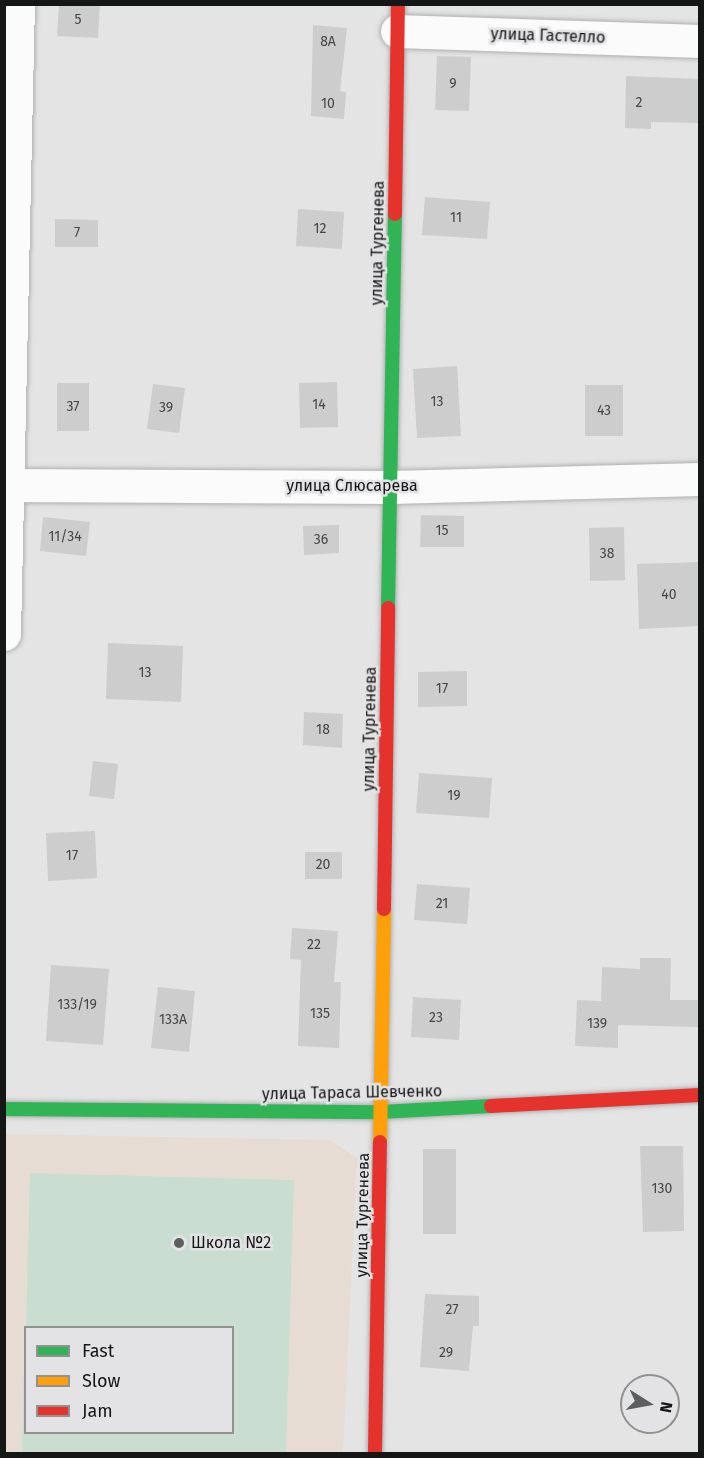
<!DOCTYPE html>
<html>
<head>
<meta charset="utf-8">
<style>
	body { margin:0 }
	#map { position:relative; width:704px; height:1458px; overflow:hidden; background:#e4e4e4; font-family:"Fira Sans",sans-serif }
	div>[style] { position:absolute }
	[style*='--x'] { left:calc(var(--x)*1px); top:calc(var(--y)*1px); width:calc(var(--w)*1px); rotate:calc(var(--a)*1deg) }
	.education>* { inset:0; background:#e7dcd4 }
	.green>* { inset:0; background:#c9ded1 }
	.building>* { inset:0; background:#cdcdcd }
	.roads { filter:drop-shadow(0 0 2px #b0b0b0) drop-shadow(0 0 2px #b0b0b0) }
	.street>* { height:33px; margin:-16.5px; padding:0 16.5px; transform-origin:16.5px; border-radius:16.5px; background:#fbfbfb }
	.fast>* { height:14px; margin:-7px; padding:0 7px; transform-origin:7px; border-radius:7px; background:#30b455 }
	.slow>* { height:14px; margin:-7px; padding:0 7px; transform-origin:7px; border-radius:7px; background:#ff9f0a }
	.jam>* { height:14px; margin:-7px; padding:0 7px; transform-origin:7px; border-radius:7px; background:#e5322d }
	.dots>* { width:16px; height:16px; translate:-50% -50%; box-sizing:border-box; border:3px solid #e3e3e5; border-radius:50% }
	span { translate:-50% -50%; white-space:nowrap; text-align:center; line-height:1.15; -webkit-text-stroke:5px #e3e3e5; paint-order:stroke }
	.number-label { font-size:14px; color:#454646 }
	.number-label span { -webkit-text-stroke-width:0 }
	.street-label { font-size:16px; color:#151616 }
	.poi-label { font-size:16px; color:#151616 }
	.left { translate:0 -50%; text-align:left }
	.frame { position:absolute; inset:0; border:6px solid #151616; pointer-events:none }
	.legend { position:absolute; left:24px; top:1326px; width:210px; height:108px; box-sizing:border-box; background:#e3e3e5; border:2px solid #919192; margin:0; padding:8px 10px; list-style:none; font-size:18px; color:#151616 }
	.legend li { display:flex; align-items:center; gap:12px; height:30px }
	.legend b { width:30px; border:2px solid #919192 }
	.north { position:absolute; left:620px; top:1374px; width:60px; height:60px; box-sizing:border-box; background:#e3e3e5; border:2px solid #919192; border-radius:50%; rotate:101deg; font-size:16px; font-weight:700; line-height:24px; text-align:center; color:#151616 }
	.north::after { content:''; display:block; margin:auto; width:21px; height:27px; background:#5d5e5e; clip-path:polygon(50% 0,100% 100%,50% 72%,0 100%) }
</style>
</head>
<body>
<div id="map">
	<div class="education">
		<div style="clip-path:polygon(evenodd,5px 1134px,330px 1140px,357px 1158px,343px 1453px,5px 1454px,5px 1134px,26px 1328px,232px 1328px,232px 1432px,26px 1432px,26px 1328px)"></div>
	</div>
	<div class="green">
		<div style="clip-path:polygon(30px 1173px,294px 1180px,286px 1453px,22px 1453px,25px 1328px,26px 1432px,232px 1432px,232px 1328px,26px 1327px)"></div>
	</div>
	<div class="building">
		<div style="clip-path:polygon(59px 4px,100px 4px,98px 38px,57px 36px)"></div>
		<div style="clip-path:polygon(313px 25px,347px 28px,340px 91px,346px 92px,344px 119px,311px 116px)"></div>
		<div style="clip-path:polygon(437px 56px,471px 57px,469px 111px,435px 110px)"></div>
		<div style="clip-path:polygon(626px 76px,699px 79px,699px 123px,651px 122px,651px 129px,625px 128px)"></div>
		<div style="clip-path:polygon(425px 197px,490px 202px,487px 239px,422px 235px)"></div>
		<div style="clip-path:polygon(298px 209px,344px 212px,342px 249px,296px 246px)"></div>
		<div style="clip-path:polygon(55px 219px,98px 220px,98px 247px,55px 247px)"></div>
		<div style="clip-path:polygon(457px 366px,461px 436px,417px 438px,413px 369px)"></div>
		<div style="clip-path:polygon(337px 382px,338px 427px,300px 428px,299px 383px)"></div>
		<div style="clip-path:polygon(57px 383px,89px 383px,89px 431px,57px 431px)"></div>
		<div style="clip-path:polygon(153px 384px,185px 388px,179px 433px,147px 429px)"></div>
		<div style="clip-path:polygon(585px 385px,623px 385px,623px 436px,585px 436px)"></div>
		<div style="clip-path:polygon(421px 515px,464px 516px,464px 547px,420px 547px)"></div>
		<div style="clip-path:polygon(43px 517px,90px 522px,86px 556px,40px 551px)"></div>
		<div style="clip-path:polygon(339px 525px,339px 553px,304px 555px,303px 526px)"></div>
		<div style="clip-path:polygon(624px 527px,625px 580px,590px 581px,589px 528px)"></div>
		<div style="clip-path:polygon(699px 562px,699px 626px,639px 629px,637px 564px)"></div>
		<div style="clip-path:polygon(108px 643px,183px 646px,181px 702px,106px 699px)"></div>
		<div style="clip-path:polygon(467px 671px,467px 706px,418px 707px,418px 672px)"></div>
		<div style="clip-path:polygon(304px 712px,343px 714px,342px 748px,303px 745px)"></div>
		<div style="clip-path:polygon(93px 761px,118px 764px,114px 799px,89px 796px)"></div>
		<div style="clip-path:polygon(419px 773px,492px 778px,489px 818px,416px 813px)"></div>
		<div style="clip-path:polygon(95px 831px,97px 878px,48px 881px,46px 833px)"></div>
		<div style="clip-path:polygon(305px 852px,342px 852px,342px 879px,305px 879px)"></div>
		<div style="clip-path:polygon(417px 884px,470px 888px,467px 924px,414px 920px)"></div>
		<div style="clip-path:polygon(292px 928px,338px 931px,334px 982px,341px 982px,339px 1048px,298px 1046px,301px 960px,290px 959px)"></div>
		<div style="clip-path:polygon(640px 958px,671px 958px,670px 1000px,699px 1000px,699px 1027px,618px 1025px,618px 1048px,575px 1046px,577px 1000px,601px 1001px,602px 967px,640px 969px)"></div>
		<div style="clip-path:polygon(51px 965px,109px 969px,103px 1045px,46px 1041px)"></div>
		<div style="clip-path:polygon(158px 987px,195px 991px,189px 1052px,151px 1048px)"></div>
		<div style="clip-path:polygon(413px 997px,461px 1000px,459px 1040px,411px 1037px)"></div>
		<div style="clip-path:polygon(640px 1146px,683px 1146px,684px 1231px,643px 1232px)"></div>
		<div style="clip-path:polygon(423px 1149px,456px 1149px,456px 1234px,423px 1234px)"></div>
		<div style="clip-path:polygon(425px 1294px,479px 1296px,479px 1326px,473px 1326px,469px 1371px,420px 1367px)"></div>
	</div>
	<div class="roads">
		<div class="street">
			<div style="--x:397;--y:31;--w:303;--a:1.9"></div>
			<div style="--x:4;--y:485;--w:386;--a:0.3"></div>
			<div style="--x:390;--y:487;--w:310;--a:-1.5"></div>
			<div style="--x:4;--y:634;--w:630;--a:-88.73"></div>
		</div>
		<div class="fast">
			<div style="--x:388;--y:608;--w:394;--a:-89"></div>
			<div style="--x:4;--y:1109;--w:377;--a:0.5"></div>
			<div style="--x:381;--y:1112;--w:110;--a:-3.1"></div>
		</div>
		<div class="slow">
			<div style="--x:380;--y:1142;--w:233;--a:-89"></div>
		</div>
		<div class="jam">
			<div style="--x:395;--y:214;--w:210;--a:-89.2"></div>
			<div style="--x:384;--y:909;--w:301;--a:-89.2"></div>
			<div style="--x:491;--y:1106;--w:209;--a:-3"></div>
			<div style="--x:375;--y:1454;--w:312;--a:-89.1"></div>
		</div>
	</div>
	<div class="dots">
		<div style="left:179px;top:1243px;background:#5d5e5e"></div>
	</div>
	<div class="number-label">
		<span style="left:78px;top:20px">5</span>
		<span style="left:328px;top:42px">8А</span>
		<span style="left:453px;top:84px">9</span>
		<span style="left:639px;top:103px">2</span>
		<span style="left:328px;top:104px">10</span>
		<span style="left:456px;top:218px">11</span>
		<span style="left:320px;top:229px">12</span>
		<span style="left:77px;top:233px">7</span>
		<span style="left:437px;top:402px">13</span>
		<span style="left:319px;top:405px">14</span>
		<span style="left:73px;top:407px">37</span>
		<span style="left:166px;top:408px">39</span>
		<span style="left:604px;top:411px">43</span>
		<span style="left:442px;top:531px">15</span>
		<span style="left:65px;top:537px">11/34</span>
		<span style="left:321px;top:540px">36</span>
		<span style="left:607px;top:554px">38</span>
		<span style="left:669px;top:595px">40</span>
		<span style="left:145px;top:673px">13</span>
		<span style="left:442px;top:689px">17</span>
		<span style="left:323px;top:730px">18</span>
		<span style="left:454px;top:796px">19</span>
		<span style="left:72px;top:856px">17</span>
		<span style="left:323px;top:865px">20</span>
		<span style="left:442px;top:904px">21</span>
		<span style="left:314px;top:945px">22</span>
		<span style="left:77px;top:1005px">133/19</span>
		<span style="left:320px;top:1014px">135</span>
		<span style="left:436px;top:1018px">23</span>
		<span style="left:173px;top:1020px">133А</span>
		<span style="left:597px;top:1024px">139</span>
		<span style="left:662px;top:1189px">130</span>
		<span style="left:452px;top:1310px">27</span>
		<span style="left:446px;top:1353px">29</span>
	</div>
	<div class="street-label">
		<span style="left:548px;top:36px;rotate:2deg">улица Гастелло</span>
		<span style="left:378px;top:243px;rotate:-89deg">улица Тургенева</span>
		<span style="left:352px;top:486px">улица Слюсарева</span>
		<span style="left:370px;top:729px;rotate:-89deg">улица Тургенева</span>
		<span style="left:352px;top:1093px;rotate:-1deg">улица Тараса Шевченко</span>
		<span style="left:363px;top:1215px;rotate:-89deg">улица Тургенева</span>
	</div>
	<div class="poi-label">
		<span class="left" style="left:191px;top:1243px">Школа №2</span>
	</div>
	<div class="frame"></div>
	<ul class="legend">
	<li><b style="height:8px;background:#30b455"></b>Fast</li>
	<li><b style="height:8px;background:#ff9f0a"></b>Slow</li>
	<li><b style="height:8px;background:#e5322d"></b>Jam</li>
	</ul>
	<div class="north">N</div>
</div>
</body>
</html>
